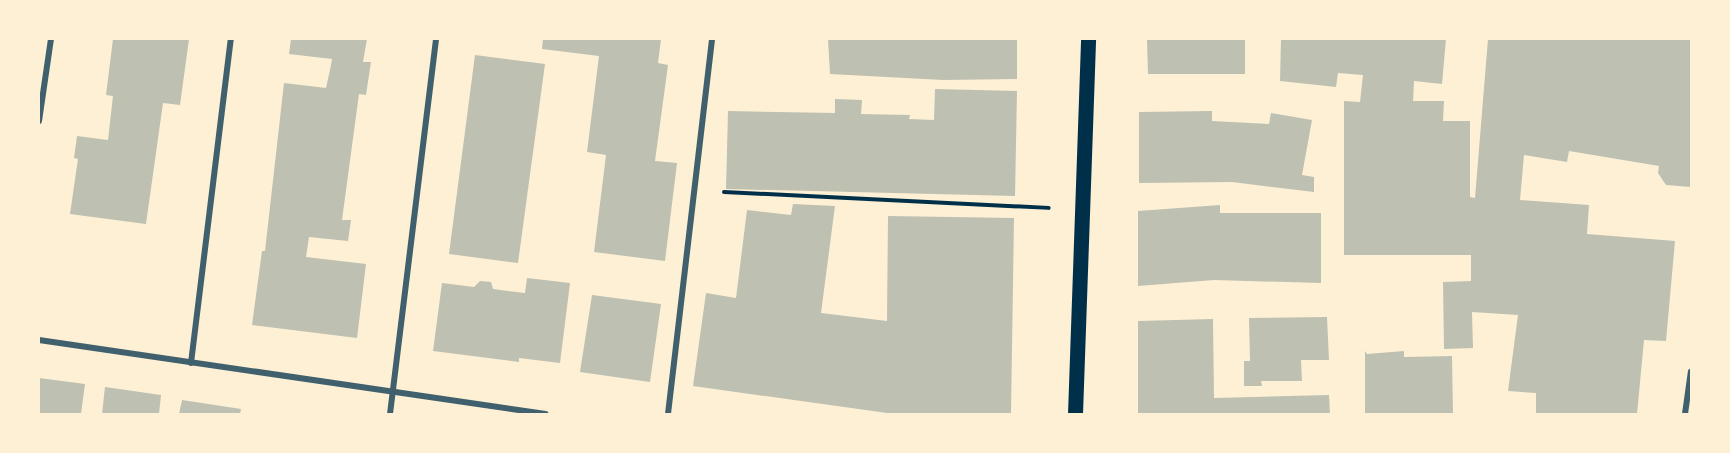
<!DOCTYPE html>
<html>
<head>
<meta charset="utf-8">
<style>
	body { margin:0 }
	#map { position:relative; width:1730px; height:453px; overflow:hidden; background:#fdf0d5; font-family:"Open Sans",sans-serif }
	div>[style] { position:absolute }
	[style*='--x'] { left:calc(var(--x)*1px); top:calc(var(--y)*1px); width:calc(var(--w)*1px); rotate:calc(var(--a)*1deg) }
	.building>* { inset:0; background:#bec0b2 }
	.path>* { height:4px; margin:-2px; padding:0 2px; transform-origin:2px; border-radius:2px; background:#003049 }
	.minor>* { height:6px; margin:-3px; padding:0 3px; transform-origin:3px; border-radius:3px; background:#3f606c }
	.primary>* { height:15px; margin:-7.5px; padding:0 7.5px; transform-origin:7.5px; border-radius:7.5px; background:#003049 }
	span { translate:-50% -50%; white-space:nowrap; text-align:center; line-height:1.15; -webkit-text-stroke:4.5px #fdf0d5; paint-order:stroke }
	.frame { position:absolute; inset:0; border:40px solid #fdf0d5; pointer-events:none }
</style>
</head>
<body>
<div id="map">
	<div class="building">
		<div style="clip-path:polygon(113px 39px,189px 39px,180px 105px,163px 103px,146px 224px,70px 214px,78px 159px,74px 158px,77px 136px,108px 140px,113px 96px,106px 95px)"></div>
		<div style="clip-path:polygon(291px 39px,367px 39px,363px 62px,371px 62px,366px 95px,359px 94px,342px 220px,351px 220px,348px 241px,309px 237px,306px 257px,366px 264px,357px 338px,252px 325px,262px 251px,265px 251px,284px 83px,326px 88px,330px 70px,332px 59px,289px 54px)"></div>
		<div style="clip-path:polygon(543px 39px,661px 39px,658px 63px,668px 65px,655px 161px,677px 163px,665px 261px,594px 252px,606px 155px,587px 152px,599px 56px,542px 49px)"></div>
		<div style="clip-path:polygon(828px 39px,1017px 39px,1017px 79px,943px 80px,830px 74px)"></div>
		<div style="clip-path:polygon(1147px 39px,1245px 39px,1245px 74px,1148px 74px)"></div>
		<div style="clip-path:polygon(1281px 39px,1446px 39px,1442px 84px,1414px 81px,1413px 101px,1444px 101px,1443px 121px,1470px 121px,1470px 197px,1475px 198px,1488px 39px,1691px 39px,1691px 187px,1666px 185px,1658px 173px,1659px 166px,1569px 151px,1567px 162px,1524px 155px,1520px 200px,1589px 205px,1587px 234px,1675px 241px,1666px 341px,1644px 340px,1637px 414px,1536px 414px,1536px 393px,1508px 391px,1518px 315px,1472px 312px,1473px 348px,1444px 349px,1443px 282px,1471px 281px,1471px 255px,1344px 255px,1344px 101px,1360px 102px,1363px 75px,1338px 73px,1336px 87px,1280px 81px)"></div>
		<div style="clip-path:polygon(475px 55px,545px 64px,518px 263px,449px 254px)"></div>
		<div style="clip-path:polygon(935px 89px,1017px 91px,1015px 196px,726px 189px,728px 111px,835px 113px,835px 99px,862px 100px,861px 114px,910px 115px,909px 119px,934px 120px)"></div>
		<div style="clip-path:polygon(1212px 111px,1212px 121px,1269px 124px,1271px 113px,1312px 120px,1302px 175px,1314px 177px,1314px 192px,1232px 182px,1139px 183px,1139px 112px)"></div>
		<div style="clip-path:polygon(793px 204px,835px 206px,821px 313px,887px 321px,888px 216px,1014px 218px,1011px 414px,887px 413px,693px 386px,706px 293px,736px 298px,747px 210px,791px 215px)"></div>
		<div style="clip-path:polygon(1220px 205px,1220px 213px,1321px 213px,1321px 283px,1214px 280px,1138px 286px,1138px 211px)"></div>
		<div style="clip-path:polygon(527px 278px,570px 283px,560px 363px,519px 358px,519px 362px,433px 351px,442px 283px,474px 287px,480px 281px,491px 282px,493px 289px,525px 293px)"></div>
		<div style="clip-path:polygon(592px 295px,661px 304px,650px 382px,580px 372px)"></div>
		<div style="clip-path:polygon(1327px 317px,1329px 360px,1301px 360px,1302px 381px,1261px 381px,1262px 386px,1244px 386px,1244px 361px,1250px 361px,1249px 318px)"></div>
		<div style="clip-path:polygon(1213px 319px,1214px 398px,1329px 395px,1330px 414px,1138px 414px,1138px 321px)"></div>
		<div style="clip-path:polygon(1365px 351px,1367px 354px,1404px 351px,1404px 357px,1452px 356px,1453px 414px,1365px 414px)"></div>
		<div style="clip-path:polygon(39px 378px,85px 384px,81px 414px,39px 414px)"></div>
		<div style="clip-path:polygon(105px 387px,161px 395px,159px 414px,102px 414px)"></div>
		<div style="clip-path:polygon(182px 400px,241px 409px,240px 414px,179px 414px)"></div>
	</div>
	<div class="path">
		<div style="--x:724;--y:192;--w:325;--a:2.8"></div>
	</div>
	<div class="minor">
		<div style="--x:39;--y:121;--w:83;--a:-81.7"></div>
		<div style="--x:39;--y:340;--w:512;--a:8.3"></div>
		<div style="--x:191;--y:363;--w:326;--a:-83"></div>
		<div style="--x:390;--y:414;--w:378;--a:-83"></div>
		<div style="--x:668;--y:414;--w:378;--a:-83.3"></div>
		<div style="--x:1685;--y:414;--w:43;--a:-82.1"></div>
	</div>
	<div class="primary">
		<div style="--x:1075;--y:414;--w:375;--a:-88"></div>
	</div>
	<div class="frame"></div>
</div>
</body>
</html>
